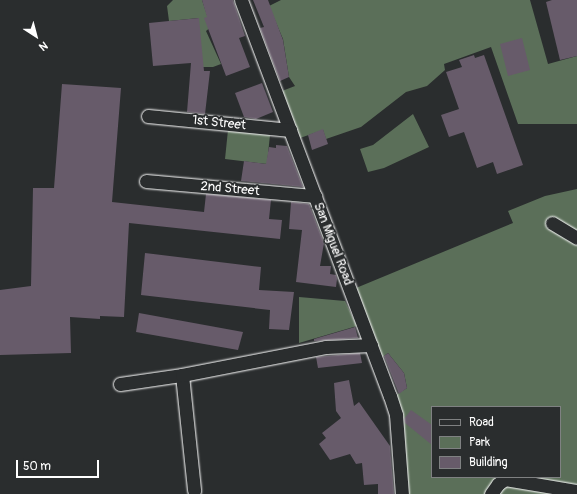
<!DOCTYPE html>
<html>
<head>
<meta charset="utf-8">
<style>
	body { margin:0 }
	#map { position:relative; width:577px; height:494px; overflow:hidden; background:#2a2d2e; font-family:Pangolin,sans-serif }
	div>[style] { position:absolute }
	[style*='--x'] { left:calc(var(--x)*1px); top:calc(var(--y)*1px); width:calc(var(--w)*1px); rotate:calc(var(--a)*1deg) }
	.green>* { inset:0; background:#5b6f59 }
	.building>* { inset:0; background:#675b6a }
	.roads { filter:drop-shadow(0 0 1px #fff) drop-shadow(0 0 1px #fff) }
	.minor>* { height:13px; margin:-6.5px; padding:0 6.5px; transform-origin:6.5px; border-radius:6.5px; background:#2a2d2e }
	span { translate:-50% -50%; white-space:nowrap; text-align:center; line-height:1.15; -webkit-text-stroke:3.5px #2a2d2e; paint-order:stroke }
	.street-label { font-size:13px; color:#fff }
	.legend { position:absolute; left:431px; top:406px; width:130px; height:72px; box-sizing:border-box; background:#2a2d2e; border:1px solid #7f8182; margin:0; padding:5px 7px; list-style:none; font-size:12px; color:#fff }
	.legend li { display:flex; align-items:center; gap:8px; height:20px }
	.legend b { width:20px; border:1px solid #7f8182 }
	.north { position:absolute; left:16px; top:16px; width:40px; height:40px; -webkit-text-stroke:3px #2a2d2e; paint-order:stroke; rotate:144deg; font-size:11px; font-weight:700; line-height:16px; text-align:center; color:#fff }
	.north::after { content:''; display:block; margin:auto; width:14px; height:18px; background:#fff; clip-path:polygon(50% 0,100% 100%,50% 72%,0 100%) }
	.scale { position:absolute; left:16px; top:460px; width:83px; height:18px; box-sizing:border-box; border:2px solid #fff; border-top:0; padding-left:5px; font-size:12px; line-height:14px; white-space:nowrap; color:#fff; -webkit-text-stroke:3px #2a2d2e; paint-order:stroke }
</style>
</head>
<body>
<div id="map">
	<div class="green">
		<div style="clip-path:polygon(173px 0,202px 0,211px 27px,206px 31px,221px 64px,213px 67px,191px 67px,199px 18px,169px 21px,167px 6px)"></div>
		<div style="clip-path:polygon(281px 0,530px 0,548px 64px,577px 56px,577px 124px,518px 124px,491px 47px,444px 64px,445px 70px,427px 86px,406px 92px,361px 127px,326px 139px,323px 130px,300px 138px,282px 91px,295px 86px,289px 77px,283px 39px,269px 6px)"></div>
		<div style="clip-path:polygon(413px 114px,429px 147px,384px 168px,368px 172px,360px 149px,373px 145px)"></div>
		<div style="clip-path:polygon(228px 130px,270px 135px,267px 164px,225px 159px)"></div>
		<div style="clip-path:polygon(evenodd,577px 189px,577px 494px,406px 494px,396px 395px,407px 388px,404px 373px,388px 353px,380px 359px,356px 288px,513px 223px,508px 211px,545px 196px,577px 189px,432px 407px,560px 407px,560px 477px,432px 477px,432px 407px)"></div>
		<div style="clip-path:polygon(299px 297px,345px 301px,357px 326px,299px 343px)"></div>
	</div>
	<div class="building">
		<div style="clip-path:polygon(202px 0,233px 0,245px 36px,239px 38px,250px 67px,226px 76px,204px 18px,207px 17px)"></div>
		<div style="clip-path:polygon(253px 0,268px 0,283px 40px,289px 77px,280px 81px,260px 28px,264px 27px)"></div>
		<div style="clip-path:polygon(552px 0,577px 0,577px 56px,560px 60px,546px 2px)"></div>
		<div style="clip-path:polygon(199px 18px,204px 71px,210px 71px,205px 114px,187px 112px,191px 63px,153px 66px,149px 23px)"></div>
		<div style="clip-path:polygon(522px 38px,530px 70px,508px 76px,500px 44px)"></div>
		<div style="clip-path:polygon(474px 55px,475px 58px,484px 55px,523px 165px,497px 174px,493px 162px,477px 168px,464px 132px,449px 137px,441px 115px,459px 109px,446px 72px,462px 67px,459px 60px)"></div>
		<div style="clip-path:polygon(262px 83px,273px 112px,256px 119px,244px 117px,235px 93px)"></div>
		<div style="clip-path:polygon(62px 84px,121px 88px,112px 202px,204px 212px,206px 194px,271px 200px,269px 219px,282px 220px,280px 239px,129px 223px,124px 317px,100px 316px,100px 319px,70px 317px,71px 353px,0 355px,0 290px,31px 286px,33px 188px,54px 188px)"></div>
		<div style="clip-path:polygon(323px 129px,328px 144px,312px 150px,308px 135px)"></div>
		<div style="clip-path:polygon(276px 145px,287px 146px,303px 187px,241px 181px,244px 161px,266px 164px,269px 147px,276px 148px)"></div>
		<div style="clip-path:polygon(291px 202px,309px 204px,324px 243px,320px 266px,331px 266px,330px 274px,336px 275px,337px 279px,336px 287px,296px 282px,302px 230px,289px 229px)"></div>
		<div style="clip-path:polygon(145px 253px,261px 267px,259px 290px,294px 292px,289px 330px,269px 329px,270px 310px,141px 295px)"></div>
		<div style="clip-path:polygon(139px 313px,243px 332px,238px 350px,136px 332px)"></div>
		<div style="clip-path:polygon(355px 327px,358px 338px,314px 341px,314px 339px)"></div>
		<div style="clip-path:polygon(360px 353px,362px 363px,318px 368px,316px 357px)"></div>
		<div style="clip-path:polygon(388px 353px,404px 373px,407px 388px,399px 394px,384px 356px)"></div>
		<div style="clip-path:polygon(349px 380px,354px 406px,359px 402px,390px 446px,394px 494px,378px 494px,378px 484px,364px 485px,362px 463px,356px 464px,350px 454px,330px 460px,319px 444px,326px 438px,322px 433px,341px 418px,336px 411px,334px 383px)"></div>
		<div style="clip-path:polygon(411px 410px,432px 425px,432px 445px,405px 423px,404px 419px)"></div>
	</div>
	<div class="roads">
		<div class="minor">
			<div style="--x:241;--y:0;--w:423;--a:69.4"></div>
			<div style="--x:390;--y:396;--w:20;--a:72"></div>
			<div style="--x:396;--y:415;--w:79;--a:85.7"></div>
			<div style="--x:148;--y:116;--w:143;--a:5.6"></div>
			<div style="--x:146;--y:181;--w:170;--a:5.1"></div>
			<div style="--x:552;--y:223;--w:29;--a:31"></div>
			<div style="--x:182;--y:375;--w:116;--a:84"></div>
			<div style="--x:120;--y:384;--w:63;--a:-8.3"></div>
			<div style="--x:182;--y:375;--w:147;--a:-11"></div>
			<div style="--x:326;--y:347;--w:45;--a:-2.5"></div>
			<div style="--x:491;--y:494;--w:12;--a:-55"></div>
			<div style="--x:498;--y:484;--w:9;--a:-36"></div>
			<div style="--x:505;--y:479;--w:73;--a:9.5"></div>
		</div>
	</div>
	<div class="street-label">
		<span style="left:219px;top:123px;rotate:6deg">1st Street</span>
		<span style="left:230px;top:189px;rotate:5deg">2nd Street</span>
		<span style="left:333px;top:244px;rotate:69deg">San Miguel Road</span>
	</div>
	<ul class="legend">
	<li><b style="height:5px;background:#2a2d2e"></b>Road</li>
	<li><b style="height:11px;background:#5b6f59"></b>Park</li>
	<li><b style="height:11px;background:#675b6a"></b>Building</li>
	</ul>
	<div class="north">N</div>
	<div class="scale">50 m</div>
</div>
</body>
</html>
